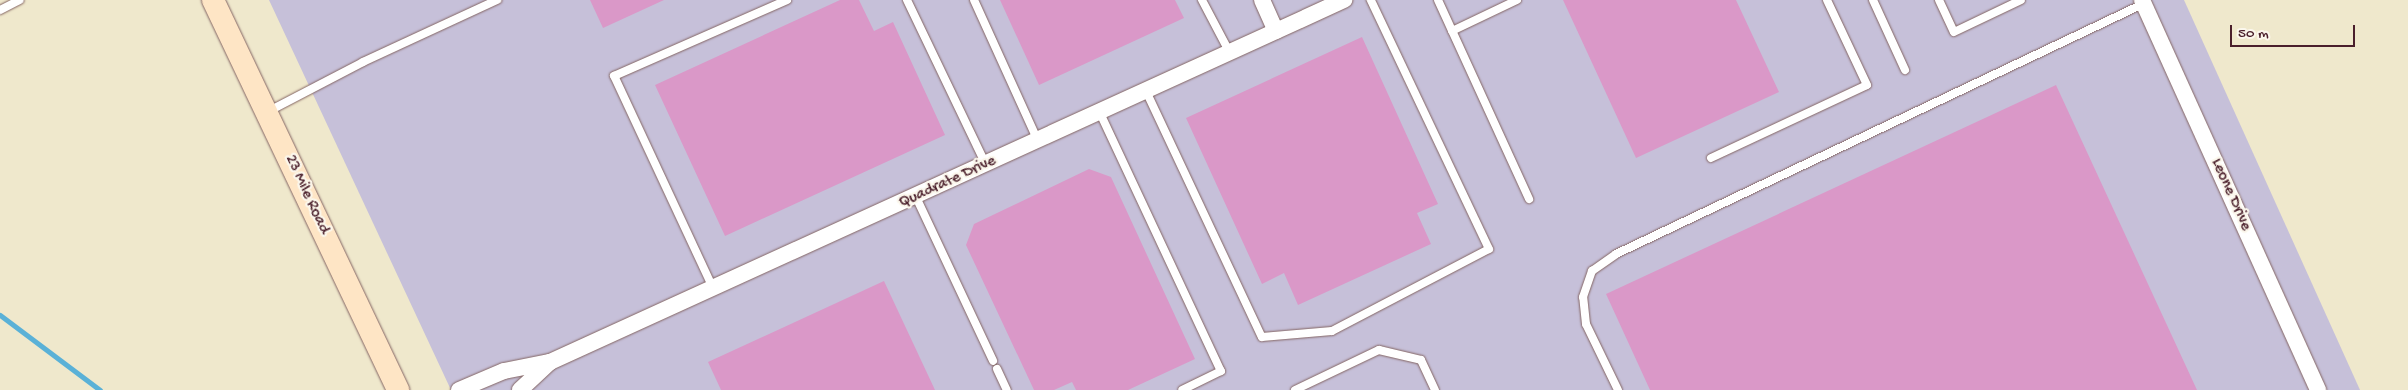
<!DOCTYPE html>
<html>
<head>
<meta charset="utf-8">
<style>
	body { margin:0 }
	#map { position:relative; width:2408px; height:390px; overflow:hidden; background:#efe8cc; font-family:"Gochi Hand",sans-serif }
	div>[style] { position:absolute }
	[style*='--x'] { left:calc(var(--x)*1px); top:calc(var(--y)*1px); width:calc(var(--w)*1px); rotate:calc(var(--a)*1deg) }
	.industrial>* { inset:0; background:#c6c0d9 }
	.stream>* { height:5px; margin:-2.5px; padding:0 2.5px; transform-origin:2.5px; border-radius:2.5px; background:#5ab1d7 }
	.building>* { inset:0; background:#da98c8 }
	.roads { filter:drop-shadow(0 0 1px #846563) drop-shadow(0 0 1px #846563) }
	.lane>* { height:8px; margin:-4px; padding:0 4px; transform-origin:4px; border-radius:4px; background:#fff }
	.street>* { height:16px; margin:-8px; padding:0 8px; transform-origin:8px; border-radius:8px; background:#fff }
	.secondary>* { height:22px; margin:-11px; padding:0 11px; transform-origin:11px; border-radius:11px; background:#fee5c5 }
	span { translate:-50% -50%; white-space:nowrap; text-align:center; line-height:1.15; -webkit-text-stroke:4.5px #fbf7ec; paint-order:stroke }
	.street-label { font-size:16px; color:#4a1f2b }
	.scale { position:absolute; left:2230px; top:25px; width:125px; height:22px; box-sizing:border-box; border:2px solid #4a1f2b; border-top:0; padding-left:6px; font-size:15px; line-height:18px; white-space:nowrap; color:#4a1f2b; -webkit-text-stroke:4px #fbf7ec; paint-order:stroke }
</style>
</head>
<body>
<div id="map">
	<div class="industrial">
		<div style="clip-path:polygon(269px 0,2184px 0,2360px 390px,451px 390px)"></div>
	</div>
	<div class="stream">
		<div style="--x:0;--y:315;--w:125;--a:36.9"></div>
	</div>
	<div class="building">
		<div style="clip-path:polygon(590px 0,664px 0,603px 28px)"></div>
		<div style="clip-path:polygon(840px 0,859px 0,874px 31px,893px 22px,945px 135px,725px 236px,655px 85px)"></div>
		<div style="clip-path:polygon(1000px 0,1175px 0,1184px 18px,1039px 85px)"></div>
		<div style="clip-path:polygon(1563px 0,1736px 0,1779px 92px,1636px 158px)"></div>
		<div style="clip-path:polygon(1362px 37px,1438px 204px,1417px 213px,1431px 244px,1298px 305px,1284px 273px,1262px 284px,1186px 118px)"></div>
		<div style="clip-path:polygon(2056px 85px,2197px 390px,1650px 390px,1606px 294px)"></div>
		<div style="clip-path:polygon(1089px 169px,1111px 177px,1195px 359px,1128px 390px,1076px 390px,1072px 382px,1054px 390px,1034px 390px,966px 245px,974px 224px)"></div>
		<div style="clip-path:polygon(884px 281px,935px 390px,721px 390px,708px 362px)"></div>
	</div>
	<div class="roads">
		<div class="lane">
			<div style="--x:907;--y:0;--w:183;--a:64.4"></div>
			<div style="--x:974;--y:0;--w:155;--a:65.6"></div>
			<div style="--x:1202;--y:0;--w:60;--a:62.2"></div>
			<div style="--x:1438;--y:0;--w:219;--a:65.4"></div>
			<div style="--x:1873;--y:0;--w:77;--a:65.4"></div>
			<div style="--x:1939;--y:0;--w:35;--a:65"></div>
			<div style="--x:1954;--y:32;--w:74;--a:-25.5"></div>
			<div style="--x:0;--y:10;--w:22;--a:-27"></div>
			<div style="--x:1452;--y:31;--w:72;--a:-25.5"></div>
			<div style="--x:1146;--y:91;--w:272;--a:64.8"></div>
			<div style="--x:1262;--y:337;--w:70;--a:-4.9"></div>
			<div style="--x:1332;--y:331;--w:177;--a:-27.6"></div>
			<div style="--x:1489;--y:249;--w:276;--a:-115.4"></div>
			<div style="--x:269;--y:111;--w:106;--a:-27.5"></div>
			<div style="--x:363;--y:62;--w:148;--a:-24.8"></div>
			<div style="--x:1100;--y:113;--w:285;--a:64.9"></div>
			<div style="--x:1221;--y:371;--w:43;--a:154"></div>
			<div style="--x:1711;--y:158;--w:172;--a:-25.1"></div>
			<div style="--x:1867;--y:85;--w:94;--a:-115.2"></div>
			<div style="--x:916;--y:197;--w:181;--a:64.8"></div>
			<div style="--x:713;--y:288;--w:234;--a:-115"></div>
			<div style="--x:614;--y:76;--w:189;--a:-23.7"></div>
			<div style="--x:997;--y:369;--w:23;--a:65"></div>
			<div style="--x:1295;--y:390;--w:93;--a:-25.5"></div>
			<div style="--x:1379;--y:350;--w:43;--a:13.4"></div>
			<div style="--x:1421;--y:360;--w:33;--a:65"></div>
			<div style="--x:1618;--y:390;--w:73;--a:-115.9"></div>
			<div style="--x:1586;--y:324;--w:27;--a:-96"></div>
			<div style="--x:1583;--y:297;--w:28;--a:-71"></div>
			<div style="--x:1592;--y:271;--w:29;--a:-35"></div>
			<div style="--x:1616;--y:254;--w:583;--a:-25.38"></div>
		</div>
		<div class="street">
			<div style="--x:1262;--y:0;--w:34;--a:66"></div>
			<div style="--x:2142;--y:0;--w:428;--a:65.7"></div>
			<div style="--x:550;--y:362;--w:873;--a:-24.51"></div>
			<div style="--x:459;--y:390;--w:49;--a:-22.9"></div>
			<div style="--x:504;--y:371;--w:47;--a:-11.1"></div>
			<div style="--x:550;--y:362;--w:41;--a:137"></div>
		</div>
		<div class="secondary">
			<div style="--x:213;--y:0;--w:432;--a:64.6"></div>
		</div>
	</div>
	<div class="street-label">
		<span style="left:948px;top:183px;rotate:-25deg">Quadrate Drive</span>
		<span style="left:306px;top:195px;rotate:65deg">23 Mile Road</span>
		<span style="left:2230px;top:195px;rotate:66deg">Leone Drive</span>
	</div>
	<div class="scale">50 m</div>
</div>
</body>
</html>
